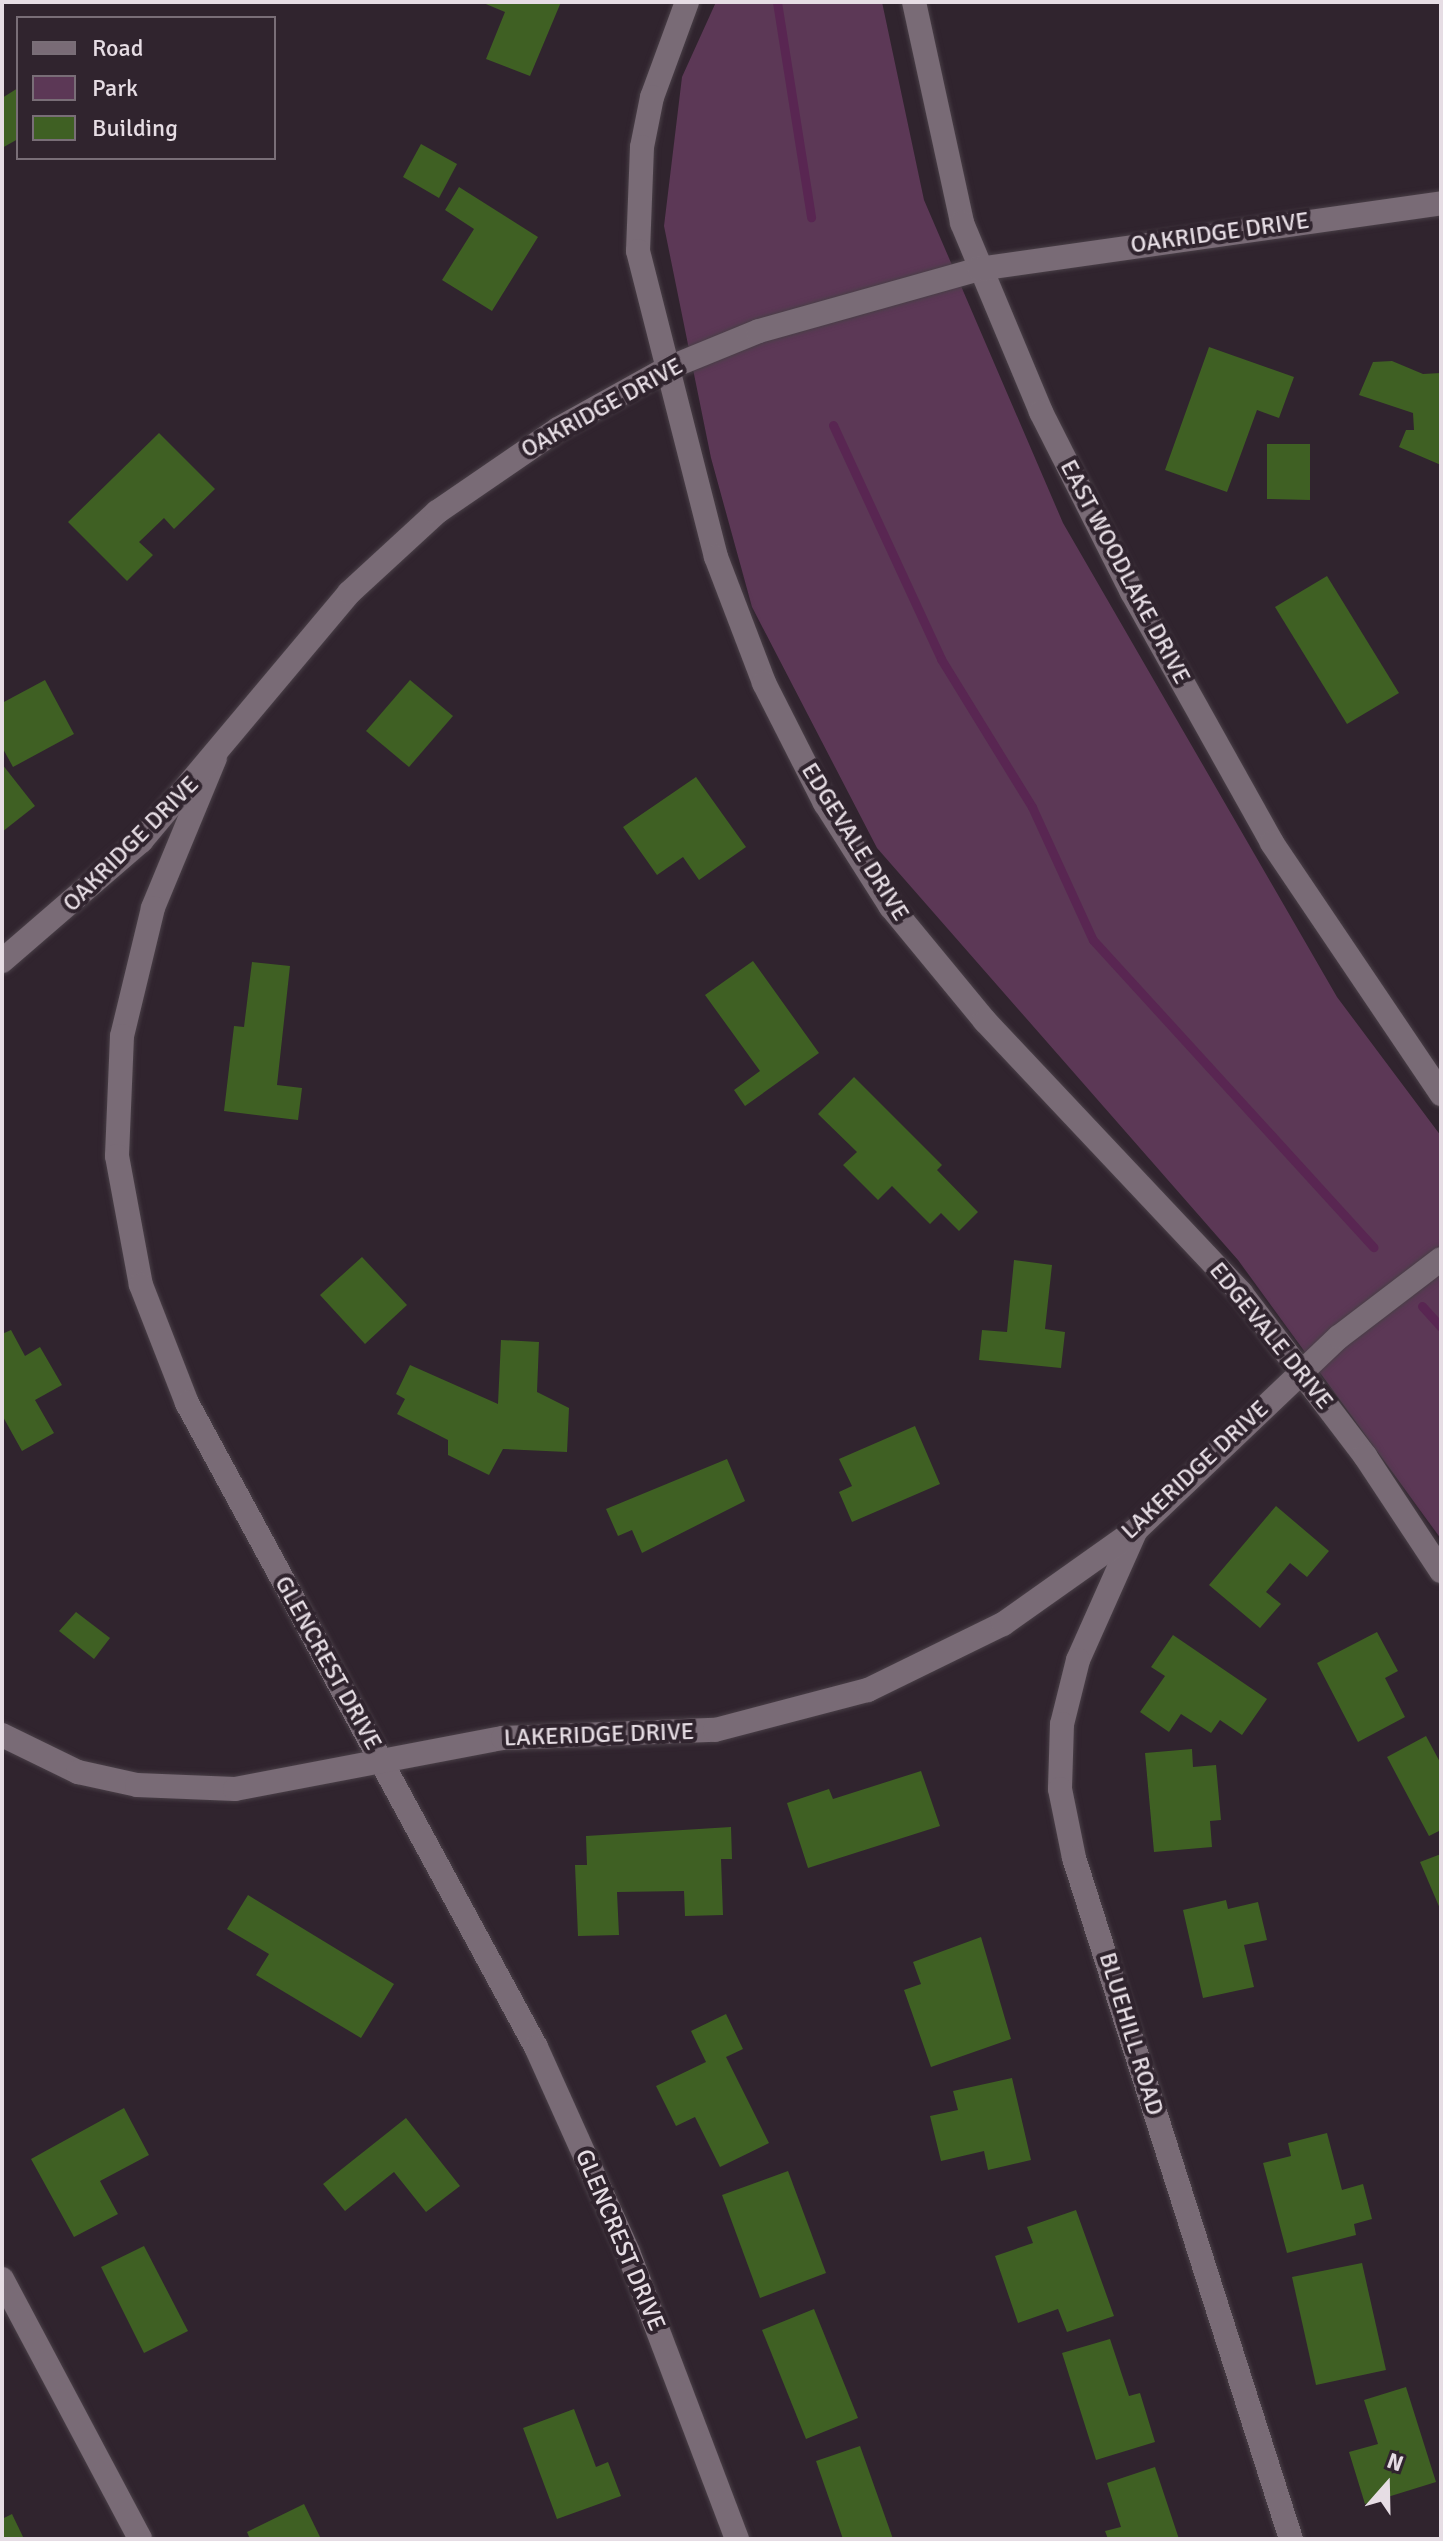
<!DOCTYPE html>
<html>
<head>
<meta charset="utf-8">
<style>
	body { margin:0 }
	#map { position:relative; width:1443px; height:2541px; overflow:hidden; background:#30242e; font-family:Signika,sans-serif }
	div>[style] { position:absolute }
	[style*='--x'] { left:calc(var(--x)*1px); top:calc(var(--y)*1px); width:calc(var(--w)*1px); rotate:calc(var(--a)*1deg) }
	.green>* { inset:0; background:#5c3856 }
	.stream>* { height:9px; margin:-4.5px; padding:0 4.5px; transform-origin:4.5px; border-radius:4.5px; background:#592652 }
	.building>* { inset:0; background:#3f6023 }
	.roads { filter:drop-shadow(0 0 2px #493f47) drop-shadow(0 0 2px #493f47) }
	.minor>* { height:24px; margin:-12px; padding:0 12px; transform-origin:12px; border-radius:12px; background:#796b76 }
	span { translate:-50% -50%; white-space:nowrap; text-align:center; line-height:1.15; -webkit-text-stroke:8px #30242e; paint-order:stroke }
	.street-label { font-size:24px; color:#e6dde4 }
	.frame { position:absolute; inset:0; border:4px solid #e6dde4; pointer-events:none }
	.legend { position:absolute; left:16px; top:16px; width:260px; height:144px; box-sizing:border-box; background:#30242e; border:2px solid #796e77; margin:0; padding:10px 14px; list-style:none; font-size:24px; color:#e6dde4 }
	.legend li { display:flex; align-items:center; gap:16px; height:40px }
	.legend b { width:40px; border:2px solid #796e77 }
	.north { position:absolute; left:1347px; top:2445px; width:80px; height:80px; -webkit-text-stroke:6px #30242e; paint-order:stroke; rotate:20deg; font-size:22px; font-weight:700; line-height:32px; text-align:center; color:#e6dde4 }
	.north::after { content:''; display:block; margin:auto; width:28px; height:36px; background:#e6dde4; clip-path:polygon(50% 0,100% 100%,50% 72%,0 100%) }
</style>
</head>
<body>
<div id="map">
	<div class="green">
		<div style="clip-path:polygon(716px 2px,882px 2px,924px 200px,1063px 523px,1337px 997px,1441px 1136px,1441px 1539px,1238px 1260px,877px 848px,752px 607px,711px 458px,664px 226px,682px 77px)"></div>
	</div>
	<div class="stream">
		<div style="--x:777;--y:2;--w:218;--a:81"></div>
		<div style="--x:833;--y:425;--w:258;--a:65.2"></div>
		<div style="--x:941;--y:659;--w:174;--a:58.4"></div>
		<div style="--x:1032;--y:807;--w:146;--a:65.4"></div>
		<div style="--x:1093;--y:940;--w:416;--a:47.6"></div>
		<div style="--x:1422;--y:1306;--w:28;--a:48"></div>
	</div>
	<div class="building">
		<div style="clip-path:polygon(481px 2px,561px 2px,530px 76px,486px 59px,505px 12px)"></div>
		<div style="clip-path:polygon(18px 88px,18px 139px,2px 148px,2px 98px)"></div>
		<div style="clip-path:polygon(421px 144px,457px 164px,439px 198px,403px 177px)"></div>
		<div style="clip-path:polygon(459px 187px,538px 237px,492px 311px,442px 280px,474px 229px,445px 210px)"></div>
		<div style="clip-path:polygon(1209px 347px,1294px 377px,1279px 418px,1257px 410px,1227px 492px,1165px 470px)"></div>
		<div style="clip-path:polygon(1392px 361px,1423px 374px,1441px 373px,1441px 465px,1399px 447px,1406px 430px,1414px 430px,1413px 413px,1359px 395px,1373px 362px)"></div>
		<div style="clip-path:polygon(159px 433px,215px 489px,174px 529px,164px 518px,139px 542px,153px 555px,127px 581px,68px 522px)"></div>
		<div style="clip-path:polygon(1267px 444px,1310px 444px,1310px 500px,1267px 499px)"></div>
		<div style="clip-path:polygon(1327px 576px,1399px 693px,1347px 724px,1275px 607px)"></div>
		<div style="clip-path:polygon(45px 680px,74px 734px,13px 767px,2px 747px,2px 703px)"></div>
		<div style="clip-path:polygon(410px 680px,453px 716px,409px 767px,366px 731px)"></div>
		<div style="clip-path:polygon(2px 764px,35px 806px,2px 832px)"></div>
		<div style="clip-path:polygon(696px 777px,746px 847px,699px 880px,683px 857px,657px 875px,623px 827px)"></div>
		<div style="clip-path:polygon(753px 961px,819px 1053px,745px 1106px,734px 1090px,760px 1071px,705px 995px)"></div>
		<div style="clip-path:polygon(252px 962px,290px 966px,277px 1085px,302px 1088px,298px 1120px,224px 1111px,234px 1026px,244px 1027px)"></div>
		<div style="clip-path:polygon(854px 1077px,942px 1165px,937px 1170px,978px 1212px,959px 1231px,941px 1213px,930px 1224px,892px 1186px,878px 1200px,843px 1165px,857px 1152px,818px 1114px)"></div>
		<div style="clip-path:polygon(362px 1257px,407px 1305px,365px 1344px,320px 1295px)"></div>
		<div style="clip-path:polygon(1014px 1260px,1052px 1265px,1045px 1329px,1065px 1332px,1061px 1368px,979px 1360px,982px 1330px,1007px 1332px)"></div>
		<div style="clip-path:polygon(11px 1330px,25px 1356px,40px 1347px,62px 1385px,35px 1400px,54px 1433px,22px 1451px,2px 1415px,2px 1334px)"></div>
		<div style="clip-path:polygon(501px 1340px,539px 1342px,537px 1392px,569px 1408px,567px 1452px,503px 1449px,489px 1475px,448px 1455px,448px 1440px,397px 1414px,405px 1399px,396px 1394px,410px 1365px,498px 1404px)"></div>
		<div style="clip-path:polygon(915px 1426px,940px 1484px,852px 1522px,839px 1492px,852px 1486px,839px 1459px)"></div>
		<div style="clip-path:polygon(727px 1459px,745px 1501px,642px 1553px,632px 1530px,618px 1536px,606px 1509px)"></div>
		<div style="clip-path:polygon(1276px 1506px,1329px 1551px,1307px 1577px,1290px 1563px,1266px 1592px,1281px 1604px,1260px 1628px,1209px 1585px)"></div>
		<div style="clip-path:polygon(76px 1612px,110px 1638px,94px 1659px,59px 1631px)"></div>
		<div style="clip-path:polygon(1377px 1632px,1398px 1671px,1385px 1678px,1405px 1717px,1358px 1742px,1317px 1663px)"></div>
		<div style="clip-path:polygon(1173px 1635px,1267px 1699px,1242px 1735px,1220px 1720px,1211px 1733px,1181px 1714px,1169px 1732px,1140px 1712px,1165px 1676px,1151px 1667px)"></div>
		<div style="clip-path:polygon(1426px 1736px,1441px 1764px,1441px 1830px,1429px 1836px,1387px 1757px)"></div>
		<div style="clip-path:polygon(1192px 1749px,1193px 1767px,1216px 1765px,1221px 1820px,1210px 1821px,1212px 1847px,1154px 1852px,1145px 1753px)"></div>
		<div style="clip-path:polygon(921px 1771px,940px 1826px,808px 1868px,787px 1803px,829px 1789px,833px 1799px)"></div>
		<div style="clip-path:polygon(731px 1827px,732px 1859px,721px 1859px,723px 1915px,685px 1916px,684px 1891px,617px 1892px,619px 1935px,578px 1936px,575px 1865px,587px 1865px,586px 1836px)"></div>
		<div style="clip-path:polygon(1441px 1854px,1441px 1911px,1420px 1862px)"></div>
		<div style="clip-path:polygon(248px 1895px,394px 1984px,361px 2038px,256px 1975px,269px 1954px,227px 1929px)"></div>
		<div style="clip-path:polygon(1226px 1900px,1228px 1909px,1258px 1902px,1267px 1940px,1244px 1945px,1254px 1987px,1203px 1998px,1183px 1910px)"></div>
		<div style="clip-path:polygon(981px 1937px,1011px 2039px,931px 2067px,904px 1990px,921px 1984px,913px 1962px)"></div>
		<div style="clip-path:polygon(726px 2014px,743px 2049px,726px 2057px,769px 2143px,720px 2167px,695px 2117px,676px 2126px,656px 2086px,706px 2062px,691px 2031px)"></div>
		<div style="clip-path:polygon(1012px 2078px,1031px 2160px,988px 2170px,984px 2151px,941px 2161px,930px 2116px,958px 2110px,953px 2091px)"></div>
		<div style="clip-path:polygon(124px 2108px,149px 2155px,100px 2181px,118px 2214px,74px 2237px,31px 2159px)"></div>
		<div style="clip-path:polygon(406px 2118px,460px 2186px,426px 2212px,394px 2172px,345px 2211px,323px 2184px)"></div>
		<div style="clip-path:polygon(1327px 2133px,1342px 2190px,1363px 2184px,1372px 2219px,1354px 2224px,1356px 2235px,1287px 2253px,1263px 2163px,1291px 2156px,1288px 2143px)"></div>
		<div style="clip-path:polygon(788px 2171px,826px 2273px,760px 2298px,722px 2195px)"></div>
		<div style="clip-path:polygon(1076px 2210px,1114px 2316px,1067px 2332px,1058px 2309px,1018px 2323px,995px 2256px,1033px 2243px,1027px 2227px)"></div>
		<div style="clip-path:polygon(144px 2246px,188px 2331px,144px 2353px,101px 2267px)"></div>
		<div style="clip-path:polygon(1362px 2263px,1386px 2370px,1316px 2385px,1292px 2277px)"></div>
		<div style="clip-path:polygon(814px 2309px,858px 2418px,806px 2439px,762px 2330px)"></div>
		<div style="clip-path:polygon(1110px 2339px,1129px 2396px,1140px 2393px,1155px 2442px,1096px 2460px,1062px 2353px)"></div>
		<div style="clip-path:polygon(1406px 2387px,1436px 2482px,1365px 2504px,1349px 2452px,1378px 2444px,1364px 2400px)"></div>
		<div style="clip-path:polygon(574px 2409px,596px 2467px,608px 2462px,621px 2496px,557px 2519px,523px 2428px)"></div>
		<div style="clip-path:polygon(860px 2446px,893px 2539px,843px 2539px,816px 2461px)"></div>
		<div style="clip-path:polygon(1155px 2467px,1179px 2539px,1108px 2539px,1105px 2531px,1121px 2527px,1107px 2483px)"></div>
		<div style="clip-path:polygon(304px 2504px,321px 2539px,250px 2539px,247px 2532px)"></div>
		<div style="clip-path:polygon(12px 2514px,24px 2539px,2px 2539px,2px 2519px)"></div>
	</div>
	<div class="roads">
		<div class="minor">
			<div style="--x:687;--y:2;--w:101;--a:110.2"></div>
			<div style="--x:652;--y:97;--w:51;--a:101.3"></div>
			<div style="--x:642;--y:147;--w:104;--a:92.2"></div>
			<div style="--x:638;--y:251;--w:316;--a:75.7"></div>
			<div style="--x:716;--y:557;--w:135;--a:69.1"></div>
			<div style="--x:764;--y:683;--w:135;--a:63.1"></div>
			<div style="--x:825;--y:803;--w:123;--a:57.6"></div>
			<div style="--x:891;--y:907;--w:148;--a:50.5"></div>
			<div style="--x:985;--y:1021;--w:374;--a:46.7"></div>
			<div style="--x:1241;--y:1293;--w:205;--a:52.7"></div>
			<div style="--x:1365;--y:1456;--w:138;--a:56.5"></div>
			<div style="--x:914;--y:2;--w:226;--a:77.7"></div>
			<div style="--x:962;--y:223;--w:205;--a:67.3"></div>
			<div style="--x:1041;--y:412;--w:202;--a:63.2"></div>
			<div style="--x:1132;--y:592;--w:287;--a:60.8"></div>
			<div style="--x:1272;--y:843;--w:303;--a:56"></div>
			<div style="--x:215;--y:758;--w:162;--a:112.5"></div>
			<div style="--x:153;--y:908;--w:132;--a:103.6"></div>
			<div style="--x:122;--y:1036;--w:120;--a:92.4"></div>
			<div style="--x:117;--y:1156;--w:131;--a:79.5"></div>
			<div style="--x:141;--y:1285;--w:127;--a:68.7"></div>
			<div style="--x:187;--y:1403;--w:732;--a:61.55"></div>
			<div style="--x:536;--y:2047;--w:225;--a:65.8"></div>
			<div style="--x:628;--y:2252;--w:307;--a:69.2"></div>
			<div style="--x:2;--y:961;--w:184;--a:-40.8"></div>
			<div style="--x:141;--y:841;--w:324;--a:-50"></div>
			<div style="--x:349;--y:593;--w:120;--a:-42.6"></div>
			<div style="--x:437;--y:512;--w:147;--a:-34.4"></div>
			<div style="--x:558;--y:429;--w:124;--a:-29.1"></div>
			<div style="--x:666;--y:369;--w:100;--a:-22.2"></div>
			<div style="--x:759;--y:331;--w:229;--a:-15.7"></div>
			<div style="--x:979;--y:269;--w:467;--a:-8.1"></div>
			<div style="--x:1135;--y:1532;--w:140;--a:114"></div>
			<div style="--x:1078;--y:1660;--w:66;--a:104"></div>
			<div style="--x:1062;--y:1724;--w:65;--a:91.8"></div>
			<div style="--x:1060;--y:1789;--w:70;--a:78.5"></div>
			<div style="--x:1074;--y:1858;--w:715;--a:72.33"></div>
			<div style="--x:2;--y:1735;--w:85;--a:26"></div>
			<div style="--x:78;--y:1772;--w:60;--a:12.4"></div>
			<div style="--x:137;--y:1785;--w:98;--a:2.3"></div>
			<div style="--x:235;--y:1789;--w:273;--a:-10.8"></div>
			<div style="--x:503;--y:1738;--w:212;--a:-2.2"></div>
			<div style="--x:715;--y:1730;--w:158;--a:-14.7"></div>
			<div style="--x:868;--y:1690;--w:150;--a:-26.1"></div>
			<div style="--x:1003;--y:1624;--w:163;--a:-35.3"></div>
			<div style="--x:1136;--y:1530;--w:280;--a:-43.6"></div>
			<div style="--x:1339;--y:1337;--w:128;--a:-37.4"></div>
			<div style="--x:2;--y:2279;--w:294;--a:62"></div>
		</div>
	</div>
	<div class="street-label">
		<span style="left:1220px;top:233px;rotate:-8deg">OAKRIDGE DRIVE</span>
		<span style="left:602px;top:408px;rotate:-29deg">OAKRIDGE DRIVE</span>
		<span style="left:1125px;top:572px;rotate:62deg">EAST WOODLAKE DRIVE</span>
		<span style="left:855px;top:842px;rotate:58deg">EDGEVALE DRIVE</span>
		<span style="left:131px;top:844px;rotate:-45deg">OAKRIDGE DRIVE</span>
		<span style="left:1271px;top:1336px;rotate:51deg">EDGEVALE DRIVE</span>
		<span style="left:1195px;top:1470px;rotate:-43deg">LAKERIDGE DRIVE</span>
		<span style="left:328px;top:1663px;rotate:61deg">GLENCREST DRIVE</span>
		<span style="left:599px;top:1735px;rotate:-2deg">LAKERIDGE DRIVE</span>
		<span style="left:1131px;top:2034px;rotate:73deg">BLUEHILL ROAD</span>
		<span style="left:620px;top:2240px;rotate:67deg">GLENCREST DRIVE</span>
	</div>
	<div class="frame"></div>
	<ul class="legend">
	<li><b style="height:10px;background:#796b76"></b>Road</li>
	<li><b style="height:22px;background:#5c3856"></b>Park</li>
	<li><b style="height:22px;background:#3f6023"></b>Building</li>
	</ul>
	<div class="north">N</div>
</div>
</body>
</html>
